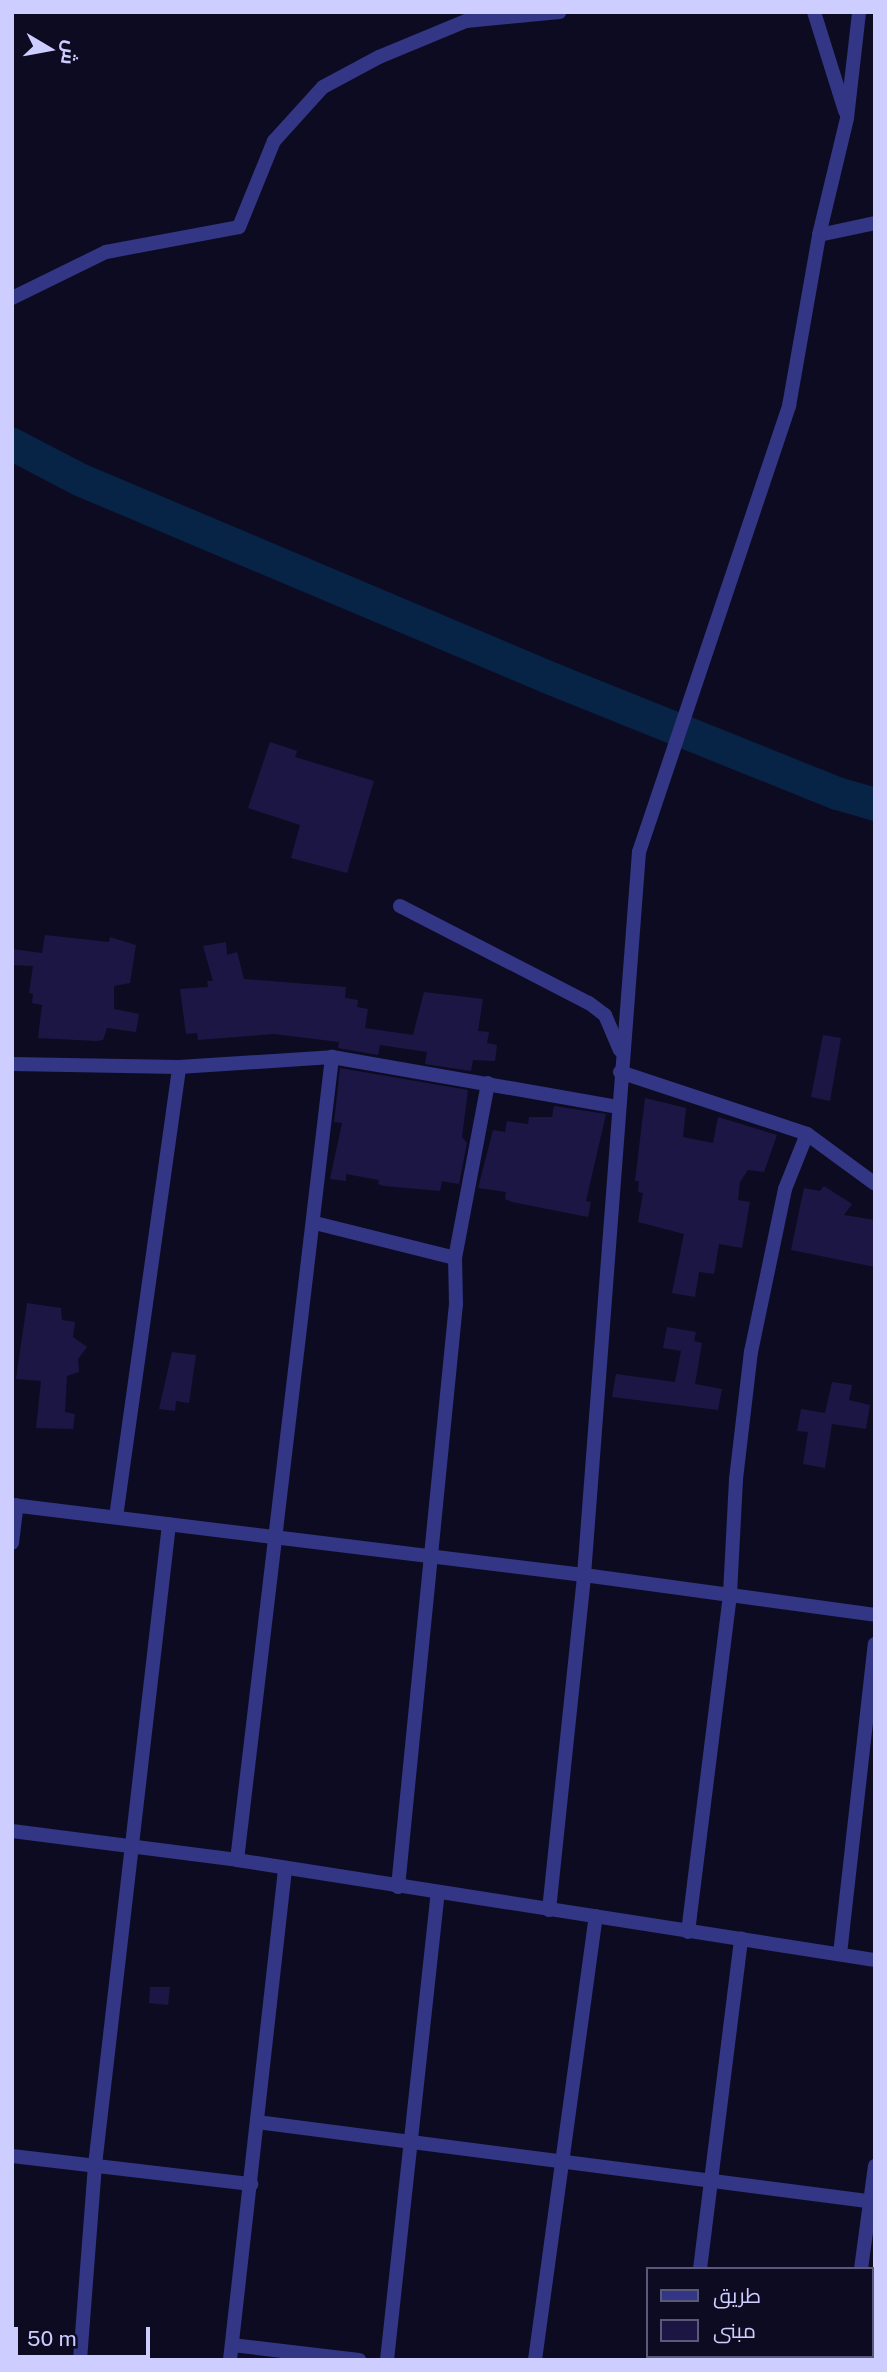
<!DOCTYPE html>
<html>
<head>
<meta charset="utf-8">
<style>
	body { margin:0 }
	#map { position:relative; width:887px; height:2372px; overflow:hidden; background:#0d0b22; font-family:"Public Sans",Cairo,sans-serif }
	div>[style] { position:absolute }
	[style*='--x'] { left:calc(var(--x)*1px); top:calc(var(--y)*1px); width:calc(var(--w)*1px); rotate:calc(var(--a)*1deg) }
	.river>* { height:33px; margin:-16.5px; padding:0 16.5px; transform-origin:16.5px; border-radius:16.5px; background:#072345 }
	.building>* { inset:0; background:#1c1645 }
	.minor>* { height:14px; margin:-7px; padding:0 7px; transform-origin:7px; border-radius:7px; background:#323685 }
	span { translate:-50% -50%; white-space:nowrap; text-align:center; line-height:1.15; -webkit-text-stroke:5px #0d0b22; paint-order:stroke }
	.frame { position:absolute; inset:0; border:14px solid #cecdff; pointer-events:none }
	.legend { position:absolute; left:646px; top:2267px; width:228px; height:91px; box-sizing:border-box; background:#0d0b22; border:2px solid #5a597a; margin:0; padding:9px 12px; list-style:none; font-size:21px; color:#cecdff }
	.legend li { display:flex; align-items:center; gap:14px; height:35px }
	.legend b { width:35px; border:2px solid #5a597a }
	.north { position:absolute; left:14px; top:14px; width:70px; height:70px; -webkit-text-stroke:5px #0d0b22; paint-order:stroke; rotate:100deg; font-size:19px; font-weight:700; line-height:28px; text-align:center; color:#cecdff }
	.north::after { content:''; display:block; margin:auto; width:24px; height:32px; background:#cecdff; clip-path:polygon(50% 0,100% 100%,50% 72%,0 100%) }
	.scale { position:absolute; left:14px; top:2327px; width:136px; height:32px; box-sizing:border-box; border:4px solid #cecdff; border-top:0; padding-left:9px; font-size:21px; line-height:24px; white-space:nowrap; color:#cecdff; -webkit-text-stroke:5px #0d0b22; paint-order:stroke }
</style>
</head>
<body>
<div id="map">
	<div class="river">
		<div style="--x:12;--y:444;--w:76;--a:27.6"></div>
		<div style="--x:79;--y:479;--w:514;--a:22.88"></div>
		<div style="--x:553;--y:679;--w:306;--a:21.9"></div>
		<div style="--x:837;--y:793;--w:40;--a:16"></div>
	</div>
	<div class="building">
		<div style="clip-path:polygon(270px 742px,297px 751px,295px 757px,374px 781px,347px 873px,291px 858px,300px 825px,248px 808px)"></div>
		<div style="clip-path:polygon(45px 935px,109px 942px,110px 937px,136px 945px,130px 983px,114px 986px,114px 1009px,139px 1014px,136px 1032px,107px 1028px,103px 1040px,96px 1041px,38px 1038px,42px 1005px,32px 1003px,33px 994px,29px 993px,33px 966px,12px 965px,12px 949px,42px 953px)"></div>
		<div style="clip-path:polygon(226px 942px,227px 955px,237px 952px,244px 979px,346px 987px,345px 998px,358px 1000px,357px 1007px,368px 1009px,365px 1028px,413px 1035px,424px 992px,483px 999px,478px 1031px,489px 1032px,487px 1043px,497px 1045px,495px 1061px,473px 1060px,471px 1071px,425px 1064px,427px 1052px,380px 1045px,378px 1055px,338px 1048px,339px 1042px,274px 1034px,198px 1040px,197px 1033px,186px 1034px,180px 989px,208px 987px,207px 981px,213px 981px,203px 946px)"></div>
		<div style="clip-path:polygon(823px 1035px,841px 1038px,830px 1101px,811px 1097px)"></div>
		<div style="clip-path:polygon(340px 1068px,468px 1090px,462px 1137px,467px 1143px,459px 1184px,442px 1181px,440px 1191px,384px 1186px,378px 1184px,379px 1180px,346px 1174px,346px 1181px,330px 1179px,342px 1123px,334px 1122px)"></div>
		<div style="clip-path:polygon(645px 1098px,686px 1108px,683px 1137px,713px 1143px,718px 1117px,777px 1135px,764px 1172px,748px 1170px,740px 1182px,738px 1200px,750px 1202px,742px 1248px,719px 1244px,714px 1274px,699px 1272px,695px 1297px,672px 1293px,684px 1234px,638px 1222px,643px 1193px,638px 1192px,639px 1181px,635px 1181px)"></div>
		<div style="clip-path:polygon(554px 1106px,606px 1114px,586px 1201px,591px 1202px,588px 1217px,512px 1202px,505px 1199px,506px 1192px,478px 1188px,493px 1130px,505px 1132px,507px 1121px,528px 1124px,529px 1117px,552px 1117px)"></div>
		<div style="clip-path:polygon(824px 1186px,852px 1204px,844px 1215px,875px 1220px,875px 1267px,791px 1250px,804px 1188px,820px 1191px)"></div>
		<div style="clip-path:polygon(27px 1303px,61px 1308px,62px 1320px,75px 1322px,73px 1337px,87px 1347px,78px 1359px,79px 1372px,67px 1376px,65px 1412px,75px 1414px,73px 1429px,36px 1428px,41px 1381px,16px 1379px)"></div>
		<div style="clip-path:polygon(667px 1327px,696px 1332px,694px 1341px,702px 1343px,695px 1384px,722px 1389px,718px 1410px,612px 1397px,616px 1374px,675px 1382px,681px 1351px,663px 1348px)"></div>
		<div style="clip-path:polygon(172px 1352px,196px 1355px,189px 1403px,176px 1401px,175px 1411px,159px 1409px)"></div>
		<div style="clip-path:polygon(832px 1382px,852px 1385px,849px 1400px,870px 1405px,866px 1429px,832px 1424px,825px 1468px,803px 1464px,808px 1432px,797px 1431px,801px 1409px,825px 1413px)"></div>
		<div style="clip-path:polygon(150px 1987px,170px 1987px,168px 2005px,149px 2003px)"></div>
	</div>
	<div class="minor">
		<div style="--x:814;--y:12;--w:104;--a:72.6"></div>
		<div style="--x:819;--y:235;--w:57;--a:-12.1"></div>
		<div style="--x:12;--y:298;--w:105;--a:-26.1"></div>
		<div style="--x:106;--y:252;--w:135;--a:-10.6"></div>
		<div style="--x:239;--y:227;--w:93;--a:-67.9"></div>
		<div style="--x:274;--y:141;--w:73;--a:-47.8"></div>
		<div style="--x:323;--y:87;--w:64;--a:-28.2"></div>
		<div style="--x:379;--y:57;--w:94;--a:-22.5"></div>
		<div style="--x:466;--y:21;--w:94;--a:-5.5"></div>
		<div style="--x:400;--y:906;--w:212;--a:27.2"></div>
		<div style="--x:589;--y:1003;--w:20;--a:37"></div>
		<div style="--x:605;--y:1015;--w:38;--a:67"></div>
		<div style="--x:12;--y:1064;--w:167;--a:1"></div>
		<div style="--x:179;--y:1067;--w:153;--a:-3.7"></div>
		<div style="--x:332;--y:1057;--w:291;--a:9.9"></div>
		<div style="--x:620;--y:1072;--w:197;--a:18.3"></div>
		<div style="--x:807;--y:1134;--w:84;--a:36.3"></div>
		<div style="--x:315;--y:1223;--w:144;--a:14"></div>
		<div style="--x:12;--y:1505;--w:576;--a:6.98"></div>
		<div style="--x:584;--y:1575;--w:294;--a:7.8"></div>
		<div style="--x:116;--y:1517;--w:454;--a:-82"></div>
		<div style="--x:12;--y:1543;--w:38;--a:-83"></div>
		<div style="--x:12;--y:1831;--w:227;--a:7.3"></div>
		<div style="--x:237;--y:1860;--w:646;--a:8.91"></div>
		<div style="--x:237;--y:1860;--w:809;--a:-83.25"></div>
		<div style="--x:398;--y:1887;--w:586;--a:-84.32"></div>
		<div style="--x:456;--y:1304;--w:46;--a:-91.2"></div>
		<div style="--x:455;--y:1258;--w:178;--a:-79.3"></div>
		<div style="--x:549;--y:1910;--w:337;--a:-84"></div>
		<div style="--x:584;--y:1575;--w:725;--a:-85.65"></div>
		<div style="--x:639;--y:852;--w:471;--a:-71.4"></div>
		<div style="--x:789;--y:406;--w:174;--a:-80"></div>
		<div style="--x:819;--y:235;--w:120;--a:-76.5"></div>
		<div style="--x:847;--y:118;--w:107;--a:-83.5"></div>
		<div style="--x:688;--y:1932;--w:341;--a:-82.9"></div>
		<div style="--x:730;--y:1594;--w:115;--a:-87"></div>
		<div style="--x:736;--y:1479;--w:128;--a:-83.3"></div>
		<div style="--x:751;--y:1352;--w:167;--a:-78.2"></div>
		<div style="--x:785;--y:1189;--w:59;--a:-68.2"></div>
		<div style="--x:840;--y:1954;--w:312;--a:-83.6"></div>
		<div style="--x:257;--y:2122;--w:623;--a:7.38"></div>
		<div style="--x:12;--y:2156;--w:241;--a:6.7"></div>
		<div style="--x:700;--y:2269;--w:333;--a:-82.9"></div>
		<div style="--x:861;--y:2269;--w:104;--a:-82.3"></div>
		<div style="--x:232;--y:2345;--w:128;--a:6.7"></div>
		<div style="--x:80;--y:2360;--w:196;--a:-85.6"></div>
		<div style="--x:95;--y:2165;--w:645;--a:-83.41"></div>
		<div style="--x:230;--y:2360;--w:494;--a:-83.6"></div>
		<div style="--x:387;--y:2360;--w:469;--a:-83.8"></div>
		<div style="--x:535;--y:2360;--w:448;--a:-82.2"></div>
		<div style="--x:688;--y:2360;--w:4;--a:-90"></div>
		<div style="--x:850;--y:2360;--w:4;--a:-76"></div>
	</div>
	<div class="frame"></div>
	<ul class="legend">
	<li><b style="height:9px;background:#323685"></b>طريق</li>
	<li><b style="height:19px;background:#1c1645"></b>مبنى</li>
	</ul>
	<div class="north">ش</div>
	<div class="scale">50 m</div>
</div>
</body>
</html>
